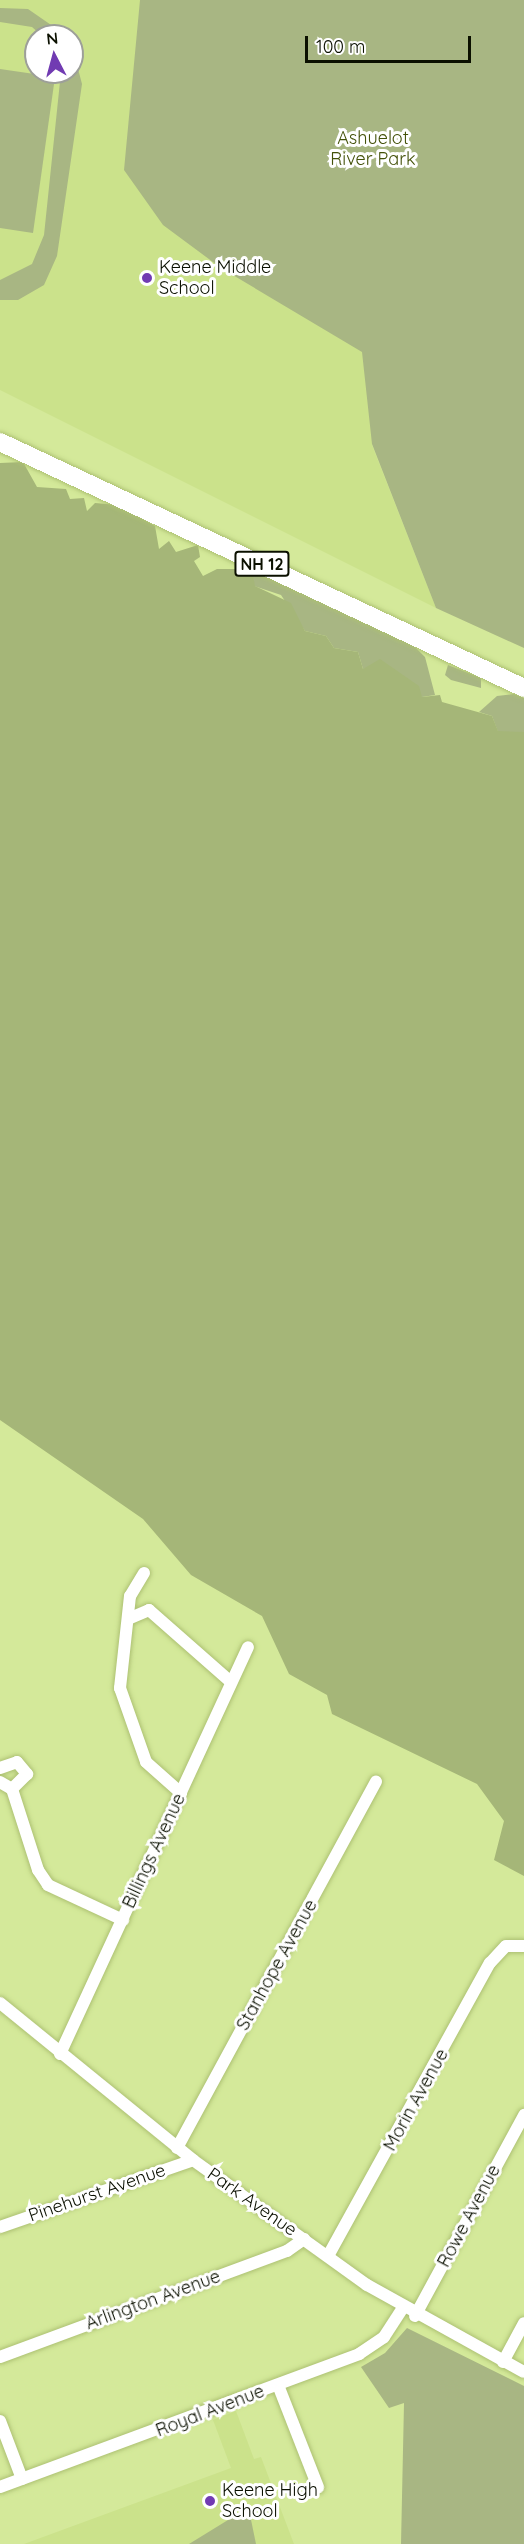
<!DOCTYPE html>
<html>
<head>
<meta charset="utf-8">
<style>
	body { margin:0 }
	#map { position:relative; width:524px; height:2544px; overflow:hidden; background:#d4e99a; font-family:Quicksand,sans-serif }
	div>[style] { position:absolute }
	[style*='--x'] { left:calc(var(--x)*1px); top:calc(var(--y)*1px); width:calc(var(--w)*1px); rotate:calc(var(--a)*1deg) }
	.built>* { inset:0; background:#cbe28b }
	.green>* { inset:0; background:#a8b683 }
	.forest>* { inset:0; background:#a5b678 }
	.roads { filter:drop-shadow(0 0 2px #adc173) drop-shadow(0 0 2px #adc173) }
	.minor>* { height:12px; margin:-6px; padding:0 6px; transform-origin:6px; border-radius:6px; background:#fff }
	.highway>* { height:18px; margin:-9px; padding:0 9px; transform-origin:9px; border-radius:9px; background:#fff }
	.dots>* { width:16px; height:16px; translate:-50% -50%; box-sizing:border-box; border:3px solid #fff; border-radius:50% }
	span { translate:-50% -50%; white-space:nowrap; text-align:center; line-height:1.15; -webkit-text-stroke:6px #fff; paint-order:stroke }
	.shield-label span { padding:2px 4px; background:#fff; border:2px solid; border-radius:4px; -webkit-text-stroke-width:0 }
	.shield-label { font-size:16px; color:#0b1000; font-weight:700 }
	.park-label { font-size:18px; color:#435108 }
	.poi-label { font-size:18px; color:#0b1000 }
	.left { translate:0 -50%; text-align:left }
	.street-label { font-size:18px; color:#0b1000 }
	.north { position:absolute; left:24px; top:24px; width:60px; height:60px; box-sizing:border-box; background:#fff; border:2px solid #9d9f99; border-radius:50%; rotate:354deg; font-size:16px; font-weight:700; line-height:24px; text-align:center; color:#0b1000 }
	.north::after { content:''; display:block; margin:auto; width:21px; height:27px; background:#713bb2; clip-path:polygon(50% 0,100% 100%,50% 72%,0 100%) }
	.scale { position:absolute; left:305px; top:36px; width:166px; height:27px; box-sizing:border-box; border:3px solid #0b1000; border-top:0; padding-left:8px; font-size:18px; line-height:21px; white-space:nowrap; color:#0b1000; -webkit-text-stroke:4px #fff; paint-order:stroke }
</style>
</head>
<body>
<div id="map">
	<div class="built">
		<div style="clip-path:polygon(evenodd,0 0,268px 0,425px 332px,372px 445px,436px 608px,0 390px,0 0,36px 36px,72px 36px,72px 72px,36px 72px,36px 36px)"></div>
		<div style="clip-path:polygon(236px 2411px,254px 2459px,261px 2457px,294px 2544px,24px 2544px,231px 2468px,213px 2420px)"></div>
	</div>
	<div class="green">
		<div style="clip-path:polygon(140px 0,524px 0,524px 648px,436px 608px,372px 444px,362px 352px,221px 268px,163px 225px,124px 170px)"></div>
		<div style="clip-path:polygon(0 8px,28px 9px,67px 36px,42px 36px,32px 27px,0 22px)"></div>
		<div style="clip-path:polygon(72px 46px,82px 84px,57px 256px,44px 285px,18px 300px,0 300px,0 280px,32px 264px,44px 235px,61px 72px,72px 72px)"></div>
		<div style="clip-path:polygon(0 69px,55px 77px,33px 233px,0 228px)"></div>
		<div style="clip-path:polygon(252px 569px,412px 644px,425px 657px,435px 695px,422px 697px,372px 668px,363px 669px,358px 652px,334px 648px,326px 636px,305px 631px,281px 595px,254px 586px)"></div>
		<div style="clip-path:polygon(448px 665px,481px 678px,481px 688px,451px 680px,445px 675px)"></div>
		<div style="clip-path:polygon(514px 694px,524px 698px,524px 732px,498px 732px,492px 716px,479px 712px,497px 696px)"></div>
		<div style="clip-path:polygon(407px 2328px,524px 2386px,524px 2544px,401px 2544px,404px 2403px,389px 2408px,361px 2367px,385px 2353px)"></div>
		<div style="clip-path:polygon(249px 2510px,256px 2544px,189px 2544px,228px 2520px)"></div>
	</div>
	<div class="forest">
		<div style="clip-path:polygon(23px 462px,37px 487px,66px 489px,70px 499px,84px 498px,87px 511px,95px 503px,118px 505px,155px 526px,159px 549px,169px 541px,176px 552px,198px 545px,200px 557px,194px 561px,203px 576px,217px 569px,252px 569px,255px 586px,291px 603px,305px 631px,326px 636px,334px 648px,358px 652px,363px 669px,380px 659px,419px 686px,422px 697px,440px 695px,442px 702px,492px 716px,498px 731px,524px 732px,524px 1876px,494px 1860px,504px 1821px,477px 1784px,332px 1714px,327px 1695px,289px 1674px,262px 1616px,191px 1575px,143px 1519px,0 1420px,0 463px)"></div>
	</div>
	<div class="roads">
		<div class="minor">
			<div style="--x:144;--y:1573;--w:27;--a:121"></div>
			<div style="--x:130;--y:1596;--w:93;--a:96.2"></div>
			<div style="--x:120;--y:1688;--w:78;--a:70.6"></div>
			<div style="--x:146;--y:1762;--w:47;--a:41.5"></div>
			<div style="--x:128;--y:1619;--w:23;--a:-23"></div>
			<div style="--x:149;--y:1610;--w:109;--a:41.3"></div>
			<div style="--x:0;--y:1768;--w:18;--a:-19"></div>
			<div style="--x:17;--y:1762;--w:16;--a:50"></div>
			<div style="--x:27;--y:1774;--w:21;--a:135"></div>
			<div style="--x:12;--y:1789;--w:14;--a:-150"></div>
			<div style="--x:12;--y:1789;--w:85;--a:72.2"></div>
			<div style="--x:38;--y:1870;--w:18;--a:56"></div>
			<div style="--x:48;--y:1885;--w:83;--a:25"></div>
			<div style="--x:0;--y:2003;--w:249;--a:39.1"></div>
			<div style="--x:193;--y:2160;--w:214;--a:35.7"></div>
			<div style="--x:367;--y:2285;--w:179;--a:29"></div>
			<div style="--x:60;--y:2054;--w:448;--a:-65.2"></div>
			<div style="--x:177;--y:2148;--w:417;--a:-61.5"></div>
			<div style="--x:0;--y:2227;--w:204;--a:-19.1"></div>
			<div style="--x:328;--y:2256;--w:335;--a:-61.1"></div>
			<div style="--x:490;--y:1963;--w:23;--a:-47"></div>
			<div style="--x:506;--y:1946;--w:18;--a:0"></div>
			<div style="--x:415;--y:2316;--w:229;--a:-61.5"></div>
			<div style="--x:0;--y:2357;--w:306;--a:-20.3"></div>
			<div style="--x:287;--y:2251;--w:21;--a:-35"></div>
			<div style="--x:503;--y:2362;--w:44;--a:-61.7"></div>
			<div style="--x:278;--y:2385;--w:110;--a:68.6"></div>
			<div style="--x:0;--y:2421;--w:62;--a:69.2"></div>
			<div style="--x:0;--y:2487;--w:383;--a:-20.3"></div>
			<div style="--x:359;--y:2354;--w:30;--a:-34"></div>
			<div style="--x:384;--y:2337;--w:33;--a:-57"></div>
		</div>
		<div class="highway">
			<div style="--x:0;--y:442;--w:579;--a:25.15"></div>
		</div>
	</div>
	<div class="dots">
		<div style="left:147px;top:278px;background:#713bb2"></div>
		<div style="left:210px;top:2501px;background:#713bb2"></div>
	</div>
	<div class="shield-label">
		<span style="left:262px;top:564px">NH 12</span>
	</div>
	<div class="park-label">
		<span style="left:373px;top:149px">Ashuelot<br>River Park</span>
	</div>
	<div class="poi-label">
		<span class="left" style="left:159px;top:278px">Keene Middle<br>School</span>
		<span class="left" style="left:222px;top:2501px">Keene High<br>School</span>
	</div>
	<div class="street-label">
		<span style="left:154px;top:1851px;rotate:-65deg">Billings Avenue</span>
		<span style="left:277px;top:1965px;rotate:-61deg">Stanhope Avenue</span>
		<span style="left:416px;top:2100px;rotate:-61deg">Morin Avenue</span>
		<span style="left:97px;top:2193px;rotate:-19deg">Pinehurst Avenue</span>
		<span style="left:252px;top:2202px;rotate:35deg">Park Avenue</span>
		<span style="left:469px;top:2216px;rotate:-62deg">Rowe Avenue</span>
		<span style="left:153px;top:2300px;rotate:-20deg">Arlington Avenue</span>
		<span style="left:210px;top:2411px;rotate:-21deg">Royal Avenue</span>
	</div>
	<div class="north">N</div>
	<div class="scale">100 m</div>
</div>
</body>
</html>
